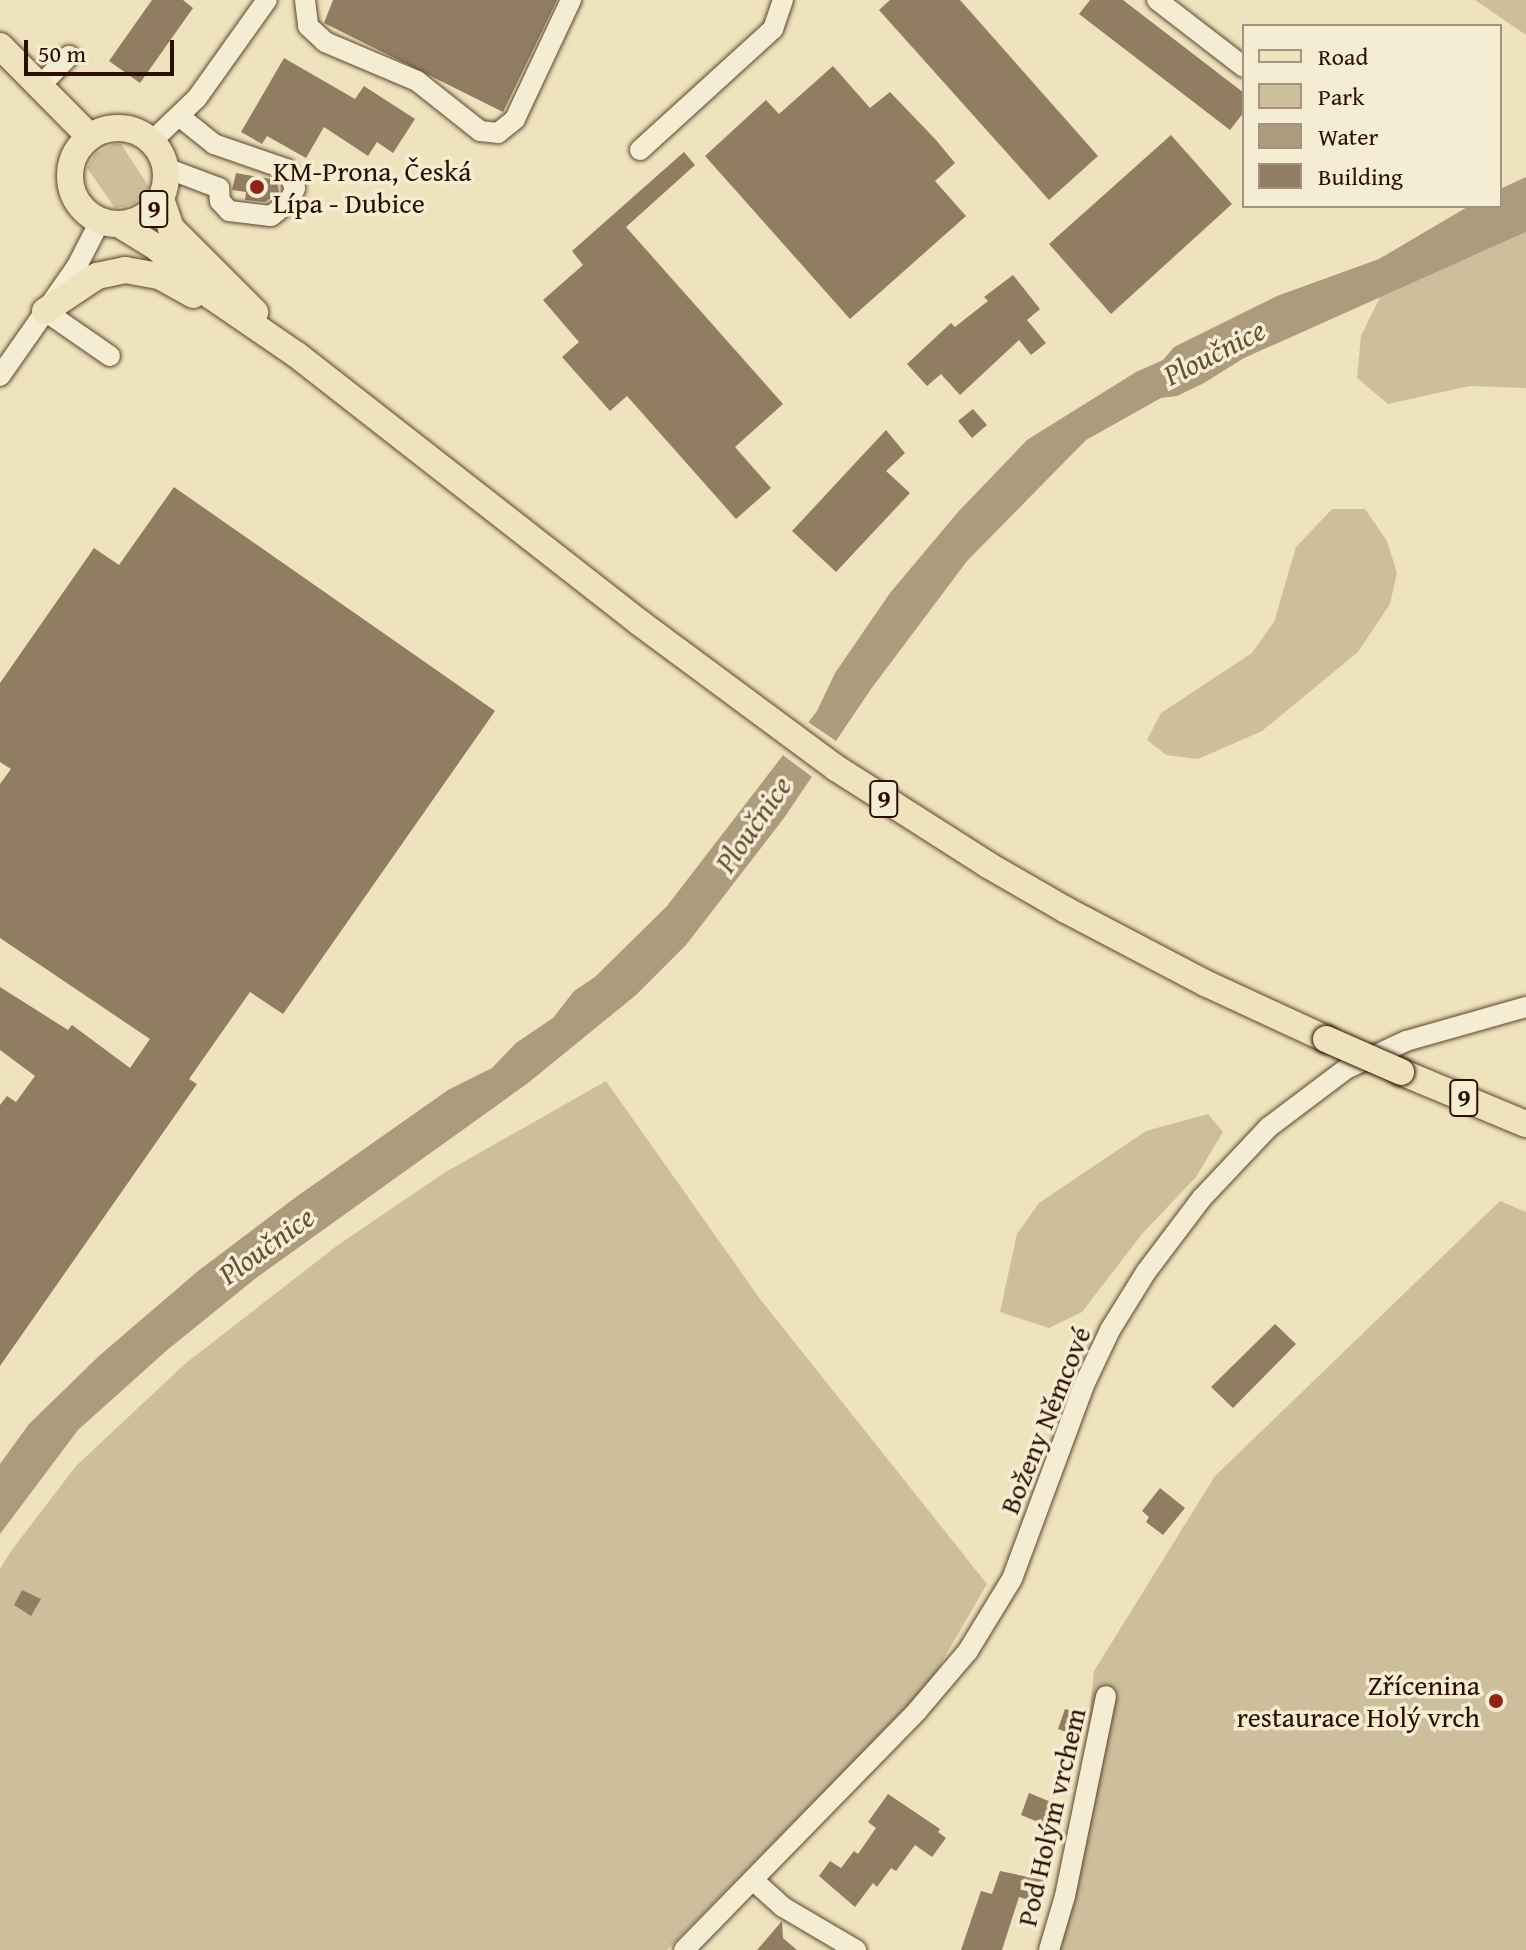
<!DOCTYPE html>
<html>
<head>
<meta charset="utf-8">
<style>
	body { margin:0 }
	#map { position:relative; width:1526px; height:1950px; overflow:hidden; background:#eee3bc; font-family:"Gentium Book Plus",serif }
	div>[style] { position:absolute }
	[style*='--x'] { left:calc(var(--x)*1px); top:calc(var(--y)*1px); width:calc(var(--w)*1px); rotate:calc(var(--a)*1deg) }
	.green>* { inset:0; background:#cdbf9c }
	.water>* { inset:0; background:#ac9b7c }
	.pier>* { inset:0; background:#eee3bc }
	.building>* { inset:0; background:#917d62 }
	.roads { filter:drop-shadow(0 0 2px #5d442f) drop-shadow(0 0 2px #5d442f) }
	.minor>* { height:20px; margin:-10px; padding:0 10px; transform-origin:10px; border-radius:10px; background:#f4edd3 }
	.major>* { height:26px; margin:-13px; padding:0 13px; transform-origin:13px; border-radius:13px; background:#eee3bc }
	.major>.ring { margin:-13px; padding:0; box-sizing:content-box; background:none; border:26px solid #eee3bc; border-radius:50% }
	.bridges { filter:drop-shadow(0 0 2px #2d0f00) drop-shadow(0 0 2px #2d0f00) }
	.major-bridge>* { height:26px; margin:-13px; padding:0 13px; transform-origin:13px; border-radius:13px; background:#eee3bc }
	.dots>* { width:22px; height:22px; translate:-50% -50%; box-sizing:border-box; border:4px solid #f4edd3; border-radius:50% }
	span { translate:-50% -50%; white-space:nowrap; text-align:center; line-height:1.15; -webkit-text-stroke:7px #f4edd3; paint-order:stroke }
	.shield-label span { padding:2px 6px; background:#f4edd3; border:2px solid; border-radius:6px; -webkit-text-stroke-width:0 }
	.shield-label { font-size:26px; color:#2d0f00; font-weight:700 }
	.poi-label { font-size:28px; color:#2d0f00 }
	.left { translate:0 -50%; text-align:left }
	.right { translate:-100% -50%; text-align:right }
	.street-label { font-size:28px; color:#2d0f00 }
	.water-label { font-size:30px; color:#664e38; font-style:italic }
	.legend { position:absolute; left:1242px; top:24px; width:260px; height:184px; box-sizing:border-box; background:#f4edd3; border:2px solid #a4947f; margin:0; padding:10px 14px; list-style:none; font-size:24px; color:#2d0f00 }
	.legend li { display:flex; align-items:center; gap:16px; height:40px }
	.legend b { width:40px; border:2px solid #a4947f }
	.scale { position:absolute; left:24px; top:40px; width:150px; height:36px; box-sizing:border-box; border:4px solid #2d0f00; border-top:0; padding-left:10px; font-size:24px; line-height:28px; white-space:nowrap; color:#2d0f00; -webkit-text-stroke:6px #f4edd3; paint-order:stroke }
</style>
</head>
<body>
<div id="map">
	<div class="green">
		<div style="clip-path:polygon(1475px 0,1526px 0,1526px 35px)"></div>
		<div style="clip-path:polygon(114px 144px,121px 144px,149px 187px,135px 203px,122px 207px,115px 208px,87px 168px,95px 154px)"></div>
		<div style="clip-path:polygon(1526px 232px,1526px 388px,1470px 386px,1388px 404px,1357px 378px,1361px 336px,1380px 297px)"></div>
		<div style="clip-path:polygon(1332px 509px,1365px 509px,1387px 541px,1397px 573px,1390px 604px,1358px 652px,1262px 731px,1198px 759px,1166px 755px,1147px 740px,1161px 713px,1252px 653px,1274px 622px,1296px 547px)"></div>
		<div style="clip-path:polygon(606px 1081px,760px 1299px,987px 1584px,929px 1684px,667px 1950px,0 1950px,0 1569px,11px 1551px,76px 1466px,186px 1363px,338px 1245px,444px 1173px)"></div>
		<div style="clip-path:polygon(1208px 1114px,1223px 1132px,1196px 1177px,1142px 1234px,1082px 1312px,1049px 1328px,1000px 1312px,1017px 1234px,1039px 1203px,1146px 1131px)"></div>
		<div style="clip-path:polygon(1500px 1201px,1526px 1212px,1526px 1950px,1049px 1950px,1069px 1908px,1094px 1671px,1215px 1476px)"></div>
	</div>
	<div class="water">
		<div style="clip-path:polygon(1526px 177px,1526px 232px,1244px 358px,1204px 383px,1177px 396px,1161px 398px,1086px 440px,967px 561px,871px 689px,784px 818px,686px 945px,636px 995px,528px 1083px,256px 1278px,166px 1351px,78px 1430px,0 1534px,0 1464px,29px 1424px,100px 1355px,198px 1271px,296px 1197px,448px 1090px,492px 1068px,516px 1043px,553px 1018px,574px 991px,595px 977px,667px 906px,817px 711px,835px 673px,890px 593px,958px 512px,1027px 440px,1136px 372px,1163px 360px,1174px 347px,1277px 296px,1379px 259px,1469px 206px,1500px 206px,1500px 189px)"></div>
	</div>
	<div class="pier">
		<div style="clip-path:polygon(805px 720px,839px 743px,815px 779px,780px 753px)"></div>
	</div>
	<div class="building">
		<div style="clip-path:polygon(152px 0,183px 0,193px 8px,140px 83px,109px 61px)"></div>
		<div style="clip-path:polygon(333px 0,557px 0,503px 112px,324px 23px)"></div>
		<div style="clip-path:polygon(890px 0,960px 0,1098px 156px,1049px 200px,879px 10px)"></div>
		<div style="clip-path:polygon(1090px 0,1123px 0,1244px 93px,1244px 112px,1230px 130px,1079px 14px)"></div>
		<div style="clip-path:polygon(284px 58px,355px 99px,364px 86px,415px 119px,393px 153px,377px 142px,368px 156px,324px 127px,306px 158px,267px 136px,262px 144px,241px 132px)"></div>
		<div style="clip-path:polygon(833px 66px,870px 108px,890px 92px,936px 140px,955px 163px,935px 181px,966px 216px,850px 319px,705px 156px,766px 100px,779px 114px)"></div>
		<div style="clip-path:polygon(1171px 135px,1232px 204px,1111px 314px,1049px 244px)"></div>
		<div style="clip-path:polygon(684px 152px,695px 165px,626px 227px,783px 404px,735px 447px,771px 488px,736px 519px,627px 396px,610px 411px,562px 357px,579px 342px,543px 300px,583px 265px,572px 251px)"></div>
		<div style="clip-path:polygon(236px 173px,277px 180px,279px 193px,265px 202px,245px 200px,246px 192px,232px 190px)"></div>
		<div style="clip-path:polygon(1013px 275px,1040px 309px,1027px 320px,1046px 343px,1031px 355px,1019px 340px,960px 395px,941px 374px,927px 386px,907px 364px,951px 323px,955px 327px,988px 301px,984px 297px)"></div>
		<div style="clip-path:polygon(973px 409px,987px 425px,972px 438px,958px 421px)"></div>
		<div style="clip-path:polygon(886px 430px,905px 453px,886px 471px,910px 493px,836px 572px,792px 531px)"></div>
		<div style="clip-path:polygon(174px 487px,495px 711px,283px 1014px,250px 992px,189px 1079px,197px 1084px,0 1366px,0 1105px,7px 1096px,16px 1102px,35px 1076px,0 1050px,0 987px,68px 1030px,72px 1025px,130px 1068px,150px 1039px,0 938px,0 784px,11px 769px,0 762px,0 683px,94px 548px,119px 565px)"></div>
		<div style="clip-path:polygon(1275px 1324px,1296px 1344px,1233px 1408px,1211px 1387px)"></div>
		<div style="clip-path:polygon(1160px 1488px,1185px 1508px,1163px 1535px,1146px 1522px,1149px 1517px,1142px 1511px)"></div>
		<div style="clip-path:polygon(22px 1590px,41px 1599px,31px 1616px,14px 1605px)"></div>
		<div style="clip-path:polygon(1065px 1709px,1085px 1716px,1077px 1736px,1058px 1729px)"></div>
		<div style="clip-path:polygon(1029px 1793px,1051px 1802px,1043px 1824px,1021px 1815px)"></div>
		<div style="clip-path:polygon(888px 1794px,940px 1829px,938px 1832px,946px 1838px,932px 1857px,915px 1845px,896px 1871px,891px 1868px,877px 1887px,873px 1883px,855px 1907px,819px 1876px,830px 1861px,841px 1868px,854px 1851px,858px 1854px,876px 1828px,868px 1822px)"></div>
		<div style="clip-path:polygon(1000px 1871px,1047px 1881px,1039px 1903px,1019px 1897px,1002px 1950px,961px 1950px,981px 1891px,992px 1894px)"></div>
		<div style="clip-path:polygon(782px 1921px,783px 1938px,797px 1950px,757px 1950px)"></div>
	</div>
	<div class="roads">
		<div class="minor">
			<div style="--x:305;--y:0;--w:26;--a:83"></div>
			<div style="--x:308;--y:26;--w:23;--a:43"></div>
			<div style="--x:325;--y:42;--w:100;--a:23"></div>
			<div style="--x:417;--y:81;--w:80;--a:38.4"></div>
			<div style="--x:480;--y:131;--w:18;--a:6"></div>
			<div style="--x:498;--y:133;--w:22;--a:-39"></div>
			<div style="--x:515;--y:119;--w:132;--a:-64.8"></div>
			<div style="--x:1157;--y:0;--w:110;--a:37.6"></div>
			<div style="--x:40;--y:86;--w:42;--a:-46"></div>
			<div style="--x:152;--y:141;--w:62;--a:-43.7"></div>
			<div style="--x:197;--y:98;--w:120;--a:-54.5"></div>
			<div style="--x:640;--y:150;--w:180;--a:-42.3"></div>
			<div style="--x:773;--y:29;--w:31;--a:-71"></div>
			<div style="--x:166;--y:168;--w:57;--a:20.7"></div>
			<div style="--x:219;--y:188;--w:13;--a:86"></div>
			<div style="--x:220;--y:201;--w:13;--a:48"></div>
			<div style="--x:229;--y:211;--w:42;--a:6.8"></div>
			<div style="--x:271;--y:216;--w:24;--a:-38"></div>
			<div style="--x:290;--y:201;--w:14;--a:-69"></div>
			<div style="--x:295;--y:188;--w:21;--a:-115"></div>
			<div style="--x:286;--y:169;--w:76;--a:-160.9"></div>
			<div style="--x:214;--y:144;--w:45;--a:-141.3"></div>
			<div style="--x:45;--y:311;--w:79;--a:34.7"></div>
			<div style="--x:0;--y:376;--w:134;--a:-55"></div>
			<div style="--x:77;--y:266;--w:51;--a:-62.9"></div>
			<div style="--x:753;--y:1880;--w:40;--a:42"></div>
			<div style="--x:783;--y:1907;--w:85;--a:30.5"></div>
			<div style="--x:684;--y:1950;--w:334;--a:-45.7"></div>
			<div style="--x:917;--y:1711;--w:79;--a:-49.6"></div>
			<div style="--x:968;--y:1651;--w:84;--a:-58.6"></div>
			<div style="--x:1012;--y:1579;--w:209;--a:-69.6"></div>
			<div style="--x:1085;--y:1383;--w:59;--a:-64.7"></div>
			<div style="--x:1110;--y:1330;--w:68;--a:-58.2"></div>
			<div style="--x:1146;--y:1272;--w:93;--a:-52.9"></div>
			<div style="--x:1202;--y:1198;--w:98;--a:-46.7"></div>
			<div style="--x:1269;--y:1127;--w:96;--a:-37"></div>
			<div style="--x:1346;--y:1069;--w:66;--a:-25"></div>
			<div style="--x:1406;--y:1041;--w:125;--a:-15.8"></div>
			<div style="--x:1049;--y:1950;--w:56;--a:-73.5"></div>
			<div style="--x:1065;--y:1896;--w:204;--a:-78.4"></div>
		</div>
		<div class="major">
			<div style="--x:0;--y:46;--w:128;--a:45.3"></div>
			<div class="ring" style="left:70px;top:128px;width:70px;height:70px"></div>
			<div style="--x:161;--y:199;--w:31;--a:71"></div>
			<div style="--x:171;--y:228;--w:119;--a:45"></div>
			<div style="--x:120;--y:225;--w:42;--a:31.4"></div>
			<div style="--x:156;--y:247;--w:74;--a:41.7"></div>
			<div style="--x:211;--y:296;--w:104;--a:34.5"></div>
			<div style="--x:297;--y:355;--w:435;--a:38"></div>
			<div style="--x:640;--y:623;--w:244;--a:36.5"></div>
			<div style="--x:836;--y:768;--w:180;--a:32.5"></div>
			<div style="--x:988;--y:865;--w:90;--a:30"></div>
			<div style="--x:1066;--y:910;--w:159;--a:27.7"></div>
			<div style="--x:1207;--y:984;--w:131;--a:24.8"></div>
			<div style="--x:45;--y:311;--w:63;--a:-33.9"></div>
			<div style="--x:97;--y:276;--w:29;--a:-12"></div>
			<div style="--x:125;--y:270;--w:35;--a:10"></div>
			<div style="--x:159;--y:276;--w:39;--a:29"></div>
			<div style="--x:1401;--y:1072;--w:135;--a:22.6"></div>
		</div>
	</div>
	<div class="bridges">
		<div class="major-bridge">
			<div style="--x:1326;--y:1039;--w:82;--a:23.7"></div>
		</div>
	</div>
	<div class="dots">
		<div style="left:257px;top:187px;background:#8f2418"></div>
		<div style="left:1496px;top:1701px;background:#8f2418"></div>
	</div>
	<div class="shield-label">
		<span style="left:154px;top:209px">9</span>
		<span style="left:884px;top:799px">9</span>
		<span style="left:1464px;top:1098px">9</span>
	</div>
	<div class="poi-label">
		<span class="left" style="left:273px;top:187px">KM-Prona, Česká<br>Lípa - Dubice</span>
		<span class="right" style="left:1480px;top:1701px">Zřícenina<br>restaurace Holý vrch</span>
	</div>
	<div class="street-label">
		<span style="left:1045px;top:1420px;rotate:-68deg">Boženy Němcové</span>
		<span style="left:1051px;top:1817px;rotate:-77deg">Pod Holým vrchem</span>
	</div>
	<div class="water-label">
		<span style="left:1214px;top:352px;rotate:-27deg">Ploučnice</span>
		<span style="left:753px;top:824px;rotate:-55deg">Ploučnice</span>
		<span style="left:266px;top:1245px;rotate:-36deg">Ploučnice</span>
	</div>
	<ul class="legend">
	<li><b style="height:10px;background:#eee3bc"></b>Road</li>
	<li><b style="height:22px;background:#cdbf9c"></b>Park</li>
	<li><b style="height:22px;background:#ac9b7c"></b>Water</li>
	<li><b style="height:22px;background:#917d62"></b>Building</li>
	</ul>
	<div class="scale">50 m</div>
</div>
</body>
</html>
